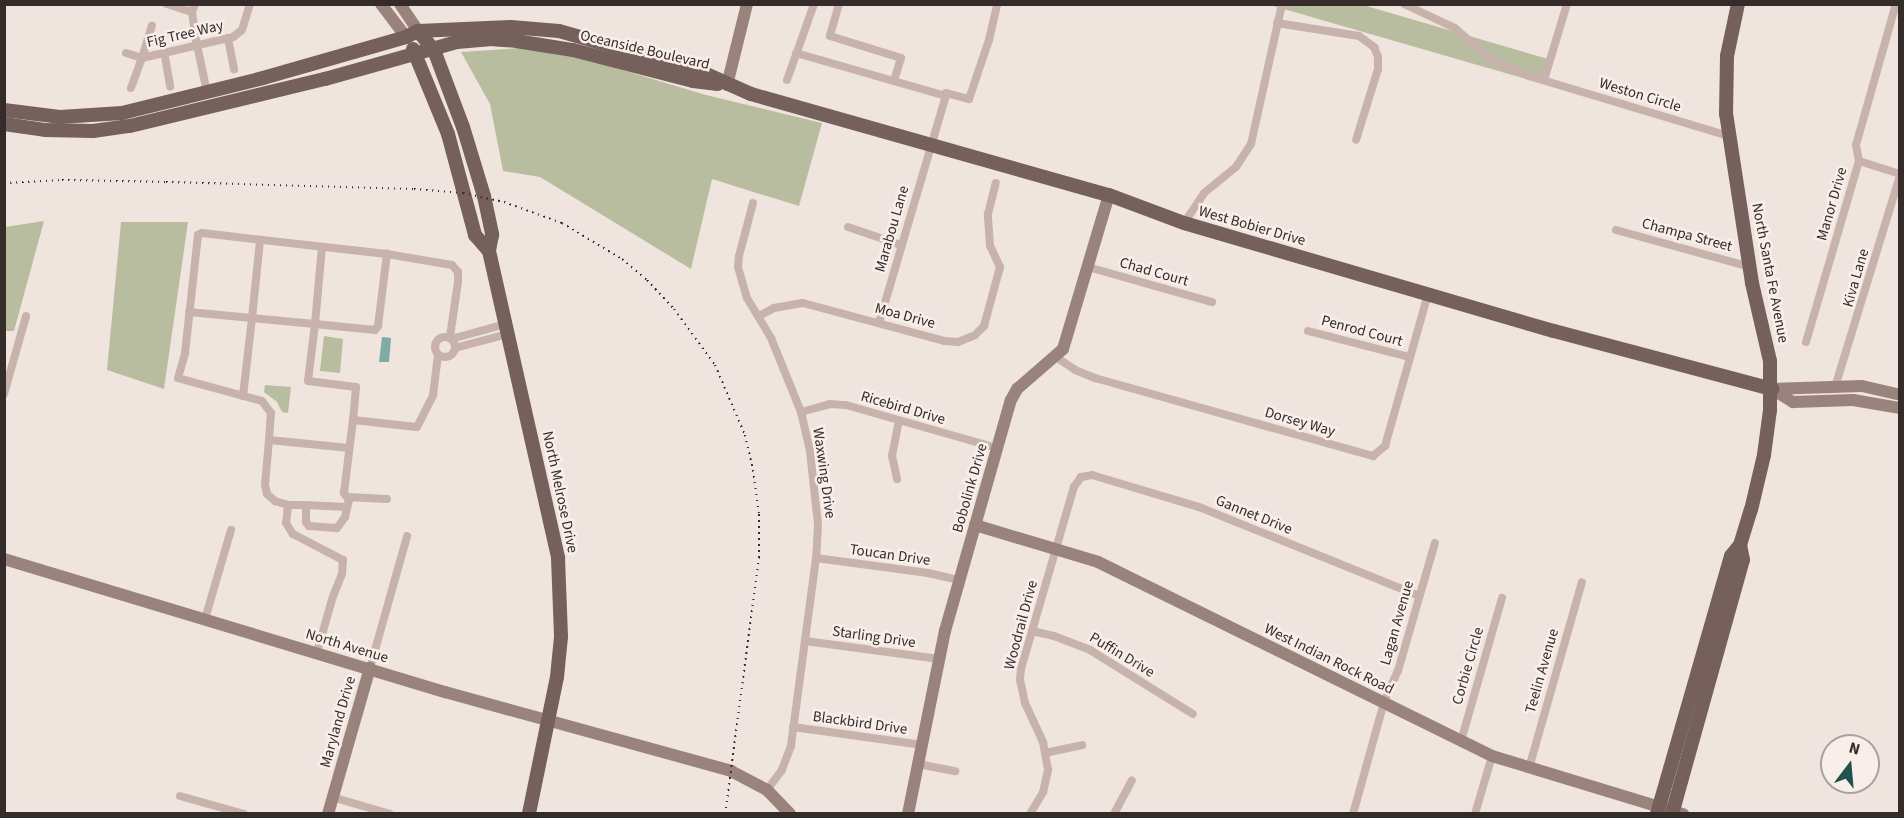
<!DOCTYPE html>
<html>
<head>
<meta charset="utf-8">
<style>
	body { margin:0 }
	#map { position:relative; width:1904px; height:818px; overflow:hidden; background:#f0e4de; font-family:"Source Sans 3",sans-serif }
	div>[style] { position:absolute }
	[style*='--x'] { left:calc(var(--x)*1px); top:calc(var(--y)*1px); width:calc(var(--w)*1px); rotate:calc(var(--a)*1deg) }
	.green>* { inset:0; background:#b9bd9f }
	.water>* { inset:0; background:#80aaa4 }
	.street>* { height:8px; margin:-4px; padding:0 4px; transform-origin:4px; border-radius:4px; background:#c7b3ab }
	.street>.ring { margin:-4px; padding:0; box-sizing:content-box; background:none; border:8px solid #c7b3ab; border-radius:50% }
	.secondary>* { height:12px; margin:-6px; padding:0 6px; transform-origin:6px; border-radius:6px; background:#9a827d }
	.primary>* { height:14px; margin:-7px; padding:0 7px; transform-origin:7px; border-radius:7px; background:#75605c }
	.rail>* { height:2px; margin-top:-1px; transform-origin:0; background:repeating-linear-gradient(90deg,#352b29 0 1.5px,transparent 0 6px) }
	span { translate:-50% -50%; white-space:nowrap; text-align:center; line-height:1.15; -webkit-text-stroke:5px #f8efea; paint-order:stroke }
	.street-label { font-size:15px; color:#352b29 }
	.frame { position:absolute; inset:0; border:6px solid #352b29; pointer-events:none }
	.north { position:absolute; left:1820px; top:734px; width:60px; height:60px; box-sizing:border-box; background:#f8efea; border:2px solid #aaa19d; border-radius:50%; rotate:16deg; font-size:16px; font-weight:700; line-height:24px; text-align:center; color:#352b29 }
	.north::after { content:''; display:block; margin:auto; width:21px; height:27px; background:#23524d; clip-path:polygon(50% 0,100% 100%,50% 72%,0 100%) }
</style>
</head>
<body>
<div id="map">
	<div class="green">
		<div style="clip-path:polygon(1270px 5px,1363px 5px,1548px 59px,1540px 83px)"></div>
		<div style="clip-path:polygon(521px 48px,576px 56px,706px 95px,822px 123px,799px 206px,712px 179px,691px 269px,540px 177px,503px 171px,490px 104px,461px 52px)"></div>
		<div style="clip-path:polygon(44px 221px,14px 331px,5px 331px,5px 227px)"></div>
		<div style="clip-path:polygon(121px 222px,188px 222px,164px 389px,107px 370px)"></div>
		<div style="clip-path:polygon(324px 336px,343px 339px,340px 373px,320px 371px)"></div>
		<div style="clip-path:polygon(265px 385px,291px 387px,288px 413px,282px 412px,277px 402px,264px 392px)"></div>
	</div>
	<div class="water">
		<div style="clip-path:polygon(382px 337px,391px 338px,389px 362px,379px 362px)"></div>
	</div>
	<div class="street">
		<div style="--x:167;--y:4;--w:26;--a:18"></div>
		<div style="--x:195;--y:4;--w:9;--a:111"></div>
		<div style="--x:192;--y:12;--w:28;--a:82"></div>
		<div style="--x:196;--y:40;--w:53;--a:78.1"></div>
		<div style="--x:839;--y:4;--w:33;--a:106"></div>
		<div style="--x:830;--y:36;--w:74;--a:17.2"></div>
		<div style="--x:901;--y:58;--w:24;--a:107"></div>
		<div style="--x:1404;--y:4;--w:56;--a:25.2"></div>
		<div style="--x:1455;--y:28;--w:47;--a:41.5"></div>
		<div style="--x:1490;--y:59;--w:43;--a:23.6"></div>
		<div style="--x:1529;--y:76;--w:209;--a:16.7"></div>
		<div style="--x:1277;--y:23;--w:83;--a:9"></div>
		<div style="--x:1359;--y:36;--w:19;--a:36"></div>
		<div style="--x:1374;--y:47;--w:11;--a:68"></div>
		<div style="--x:1378;--y:57;--w:12;--a:90"></div>
		<div style="--x:1378;--y:69;--w:74;--a:107.2"></div>
		<div style="--x:228;--y:38;--w:32;--a:79"></div>
		<div style="--x:164;--y:51;--w:36;--a:80"></div>
		<div style="--x:126;--y:53;--w:17;--a:17"></div>
		<div style="--x:142;--y:58;--w:34;--a:-73"></div>
		<div style="--x:796;--y:53;--w:156;--a:16"></div>
		<div style="--x:946;--y:96;--w:3;--a:-90"></div>
		<div style="--x:946;--y:93;--w:24;--a:15"></div>
		<div style="--x:969;--y:99;--w:62;--a:-71.3"></div>
		<div style="--x:989;--y:40;--w:37;--a:-77"></div>
		<div style="--x:787;--y:80;--w:81;--a:-70.4"></div>
		<div style="--x:1544;--y:80;--w:79;--a:-73.2"></div>
		<div style="--x:131;--y:88;--w:32;--a:-70"></div>
		<div style="--x:142;--y:58;--w:93;--a:-13"></div>
		<div style="--x:233;--y:37;--w:11;--a:-38"></div>
		<div style="--x:242;--y:30;--w:27;--a:-73"></div>
		<div style="--x:1859;--y:161;--w:43;--a:17.6"></div>
		<div style="--x:753;--y:203;--w:55;--a:104.8"></div>
		<div style="--x:739;--y:256;--w:11;--a:95"></div>
		<div style="--x:738;--y:267;--w:32;--a:74"></div>
		<div style="--x:747;--y:298;--w:47;--a:59"></div>
		<div style="--x:771;--y:338;--w:80;--a:67.9"></div>
		<div style="--x:801;--y:412;--w:40;--a:77"></div>
		<div style="--x:810;--y:451;--w:74;--a:83.8"></div>
		<div style="--x:818;--y:525;--w:33;--a:93"></div>
		<div style="--x:816;--y:558;--w:190;--a:97.6"></div>
		<div style="--x:791;--y:746;--w:26;--a:111"></div>
		<div style="--x:782;--y:770;--w:25;--a:127"></div>
		<div style="--x:1184;--y:223;--w:36;--a:-56"></div>
		<div style="--x:1204;--y:193;--w:41;--a:-39.1"></div>
		<div style="--x:1236;--y:167;--w:27;--a:-57"></div>
		<div style="--x:1251;--y:144;--w:143;--a:-77.5"></div>
		<div style="--x:848;--y:227;--w:56;--a:18.8"></div>
		<div style="--x:1616;--y:230;--w:139;--a:15.4"></div>
		<div style="--x:322;--y:247;--w:77;--a:95.2"></div>
		<div style="--x:315;--y:324;--w:60;--a:5.7"></div>
		<div style="--x:375;--y:330;--w:5;--a:-53"></div>
		<div style="--x:378;--y:326;--w:73;--a:-82.9"></div>
		<div style="--x:1088;--y:267;--w:129;--a:15.8"></div>
		<div style="--x:189;--y:312;--w:63;--a:5.4"></div>
		<div style="--x:252;--y:318;--w:78;--a:-84.1"></div>
		<div style="--x:759;--y:316;--w:17;--a:-28"></div>
		<div style="--x:774;--y:308;--w:29;--a:-10"></div>
		<div style="--x:803;--y:303;--w:147;--a:15"></div>
		<div style="--x:945;--y:341;--w:13;--a:4"></div>
		<div style="--x:958;--y:342;--w:18;--a:-22"></div>
		<div style="--x:975;--y:335;--w:13;--a:-45"></div>
		<div style="--x:984;--y:326;--w:61;--a:-74.8"></div>
		<div style="--x:1000;--y:267;--w:23;--a:-115"></div>
		<div style="--x:990;--y:246;--w:32;--a:-94"></div>
		<div style="--x:988;--y:214;--w:32;--a:-76"></div>
		<div style="--x:879;--y:323;--w:237;--a:-73.6"></div>
		<div style="--x:1308;--y:331;--w:104;--a:14.4"></div>
		<div class="ring" style="left:435px;top:337px;width:12px;height:12px"></div>
		<div style="--x:451;--y:339;--w:57;--a:-15.3"></div>
		<div style="--x:1806;--y:342;--w:189;--a:-73.7"></div>
		<div style="--x:1859;--y:161;--w:16;--a:-101"></div>
		<div style="--x:1856;--y:145;--w:147;--a:-74.2"></div>
		<div style="--x:455;--y:348;--w:55;--a:-14.8"></div>
		<div style="--x:1056;--y:357;--w:23;--a:34"></div>
		<div style="--x:1075;--y:370;--w:22;--a:22"></div>
		<div style="--x:1095;--y:378;--w:289;--a:15.7"></div>
		<div style="--x:1373;--y:456;--w:16;--a:-40"></div>
		<div style="--x:1385;--y:446;--w:158;--a:-74.2"></div>
		<div style="--x:1835;--y:387;--w:221;--a:-72.9"></div>
		<div style="--x:4;--y:394;--w:81;--a:-74.2"></div>
		<div style="--x:243;--y:396;--w:79;--a:-83.4"></div>
		<div style="--x:252;--y:318;--w:63;--a:5.4"></div>
		<div style="--x:315;--y:324;--w:57;--a:97"></div>
		<div style="--x:308;--y:381;--w:48;--a:7.1"></div>
		<div style="--x:356;--y:387;--w:33;--a:95"></div>
		<div style="--x:801;--y:412;--w:30;--a:-15"></div>
		<div style="--x:830;--y:404;--w:16;--a:4"></div>
		<div style="--x:846;--y:405;--w:157;--a:15.9"></div>
		<div style="--x:269;--y:440;--w:27;--a:-86"></div>
		<div style="--x:271;--y:413;--w:15;--a:-127"></div>
		<div style="--x:262;--y:401;--w:87;--a:-164.7"></div>
		<div style="--x:178;--y:378;--w:26;--a:-74"></div>
		<div style="--x:185;--y:353;--w:119;--a:-83.7"></div>
		<div style="--x:198;--y:235;--w:4;--a:-27"></div>
		<div style="--x:202;--y:233;--w:186;--a:6.5"></div>
		<div style="--x:387;--y:254;--w:66;--a:9.6"></div>
		<div style="--x:452;--y:265;--w:9;--a:49"></div>
		<div style="--x:458;--y:272;--w:10;--a:90"></div>
		<div style="--x:458;--y:282;--w:56;--a:98.3"></div>
		<div style="--x:349;--y:448;--w:80;--a:-174.3"></div>
		<div style="--x:269;--y:440;--w:45;--a:95.1"></div>
		<div style="--x:265;--y:485;--w:9;--a:77"></div>
		<div style="--x:267;--y:494;--w:11;--a:41"></div>
		<div style="--x:275;--y:501;--w:14;--a:17"></div>
		<div style="--x:288;--y:505;--w:18;--a:0"></div>
		<div style="--x:306;--y:505;--w:17;--a:90"></div>
		<div style="--x:306;--y:522;--w:5;--a:53"></div>
		<div style="--x:309;--y:526;--w:28;--a:4"></div>
		<div style="--x:337;--y:528;--w:14;--a:-54"></div>
		<div style="--x:345;--y:517;--w:17;--a:-77"></div>
		<div style="--x:349;--y:500;--w:9;--a:-126"></div>
		<div style="--x:344;--y:493;--w:74;--a:-83"></div>
		<div style="--x:353;--y:420;--w:64;--a:6.2"></div>
		<div style="--x:417;--y:427;--w:36;--a:-63"></div>
		<div style="--x:433;--y:395;--w:40;--a:-82.9"></div>
		<div style="--x:1081;--y:477;--w:11;--a:-10"></div>
		<div style="--x:1092;--y:475;--w:112;--a:16.7"></div>
		<div style="--x:1199;--y:507;--w:237;--a:22"></div>
		<div style="--x:897;--y:479;--w:24;--a:-102"></div>
		<div style="--x:892;--y:456;--w:36;--a:-79"></div>
		<div style="--x:347;--y:497;--w:40;--a:2.9"></div>
		<div style="--x:288;--y:505;--w:18;--a:96"></div>
		<div style="--x:286;--y:523;--w:13;--a:58"></div>
		<div style="--x:293;--y:534;--w:56;--a:27.5"></div>
		<div style="--x:343;--y:560;--w:14;--a:94"></div>
		<div style="--x:342;--y:574;--w:24;--a:112"></div>
		<div style="--x:333;--y:596;--w:58;--a:105.9"></div>
		<div style="--x:306;--y:505;--w:41;--a:2.8"></div>
		<div style="--x:816;--y:558;--w:113;--a:7.6"></div>
		<div style="--x:928;--y:573;--w:32;--a:13"></div>
		<div style="--x:205;--y:619;--w:93;--a:-73.7"></div>
		<div style="--x:1032;--y:631;--w:23;--a:13"></div>
		<div style="--x:1054;--y:636;--w:39;--a:21"></div>
		<div style="--x:1090;--y:650;--w:121;--a:31.9"></div>
		<div style="--x:805;--y:641;--w:136;--a:7.6"></div>
		<div style="--x:370;--y:668;--w:137;--a:-74.3"></div>
		<div style="--x:793;--y:727;--w:131;--a:7.9"></div>
		<div style="--x:1461;--y:741;--w:149;--a:-74"></div>
		<div style="--x:1045;--y:753;--w:38;--a:-12"></div>
		<div style="--x:918;--y:764;--w:38;--a:11"></div>
		<div style="--x:1529;--y:768;--w:193;--a:-74.1"></div>
		<div style="--x:180;--y:796;--w:66;--a:15.7"></div>
		<div style="--x:332;--y:797;--w:60;--a:16.3"></div>
		<div style="--x:1030;--y:814;--w:26;--a:-59"></div>
		<div style="--x:1043;--y:792;--w:23;--a:-77"></div>
		<div style="--x:1048;--y:770;--w:28;--a:-100"></div>
		<div style="--x:1043;--y:742;--w:43;--a:-114.8"></div>
		<div style="--x:1025;--y:703;--w:24;--a:-102"></div>
		<div style="--x:1020;--y:680;--w:11;--a:-85"></div>
		<div style="--x:1021;--y:669;--w:190;--a:-73.8"></div>
		<div style="--x:1074;--y:487;--w:12;--a:-55"></div>
		<div style="--x:1114;--y:814;--w:38;--a:-62"></div>
		<div style="--x:1353;--y:814;--w:116;--a:-74.5"></div>
		<div style="--x:1384;--y:702;--w:34;--a:-66"></div>
		<div style="--x:1398;--y:671;--w:133;--a:-73.9"></div>
		<div style="--x:1475;--y:814;--w:60;--a:-73.7"></div>
	</div>
	<div class="secondary">
		<div style="--x:381;--y:4;--w:41;--a:52.9"></div>
		<div style="--x:400;--y:4;--w:32;--a:56"></div>
		<div style="--x:727;--y:85;--w:83;--a:-76.1"></div>
		<div style="--x:1772;--y:389;--w:25;--a:32"></div>
		<div style="--x:1793;--y:402;--w:60;--a:-1.9"></div>
		<div style="--x:1853;--y:400;--w:48;--a:9.7"></div>
		<div style="--x:1772;--y:389;--w:90;--a:-1.9"></div>
		<div style="--x:1862;--y:386;--w:39;--a:13"></div>
		<div style="--x:975;--y:525;--w:128;--a:16.7"></div>
		<div style="--x:1098;--y:562;--w:439;--a:26.2"></div>
		<div style="--x:1492;--y:756;--w:200;--a:16.9"></div>
		<div style="--x:4;--y:559;--w:461;--a:16.8"></div>
		<div style="--x:445;--y:692;--w:297;--a:15.4"></div>
		<div style="--x:731;--y:771;--w:41;--a:27.8"></div>
		<div style="--x:767;--y:790;--w:33;--a:46"></div>
		<div style="--x:328;--y:814;--w:152;--a:-74"></div>
		<div style="--x:908;--y:814;--w:187;--a:-78.6"></div>
		<div style="--x:945;--y:631;--w:240;--a:-74.1"></div>
		<div style="--x:1011;--y:400;--w:13;--a:-61"></div>
		<div style="--x:1017;--y:389;--w:61;--a:-41"></div>
		<div style="--x:1063;--y:349;--w:161;--a:-73.4"></div>
	</div>
	<div class="primary">
		<div style="--x:418;--y:31;--w:25;--a:50"></div>
		<div style="--x:434;--y:50;--w:82;--a:69.4"></div>
		<div style="--x:463;--y:127;--w:72;--a:73.1"></div>
		<div style="--x:484;--y:196;--w:40;--a:78"></div>
		<div style="--x:492;--y:235;--w:16;--a:101"></div>
		<div style="--x:489;--y:251;--w:315;--a:77.3"></div>
		<div style="--x:558;--y:558;--w:79;--a:87.8"></div>
		<div style="--x:561;--y:637;--w:40;--a:95.7"></div>
		<div style="--x:557;--y:677;--w:140;--a:101.6"></div>
		<div style="--x:413;--y:49;--w:92;--a:67.6"></div>
		<div style="--x:448;--y:134;--w:105;--a:75"></div>
		<div style="--x:475;--y:235;--w:21;--a:49"></div>
		<div style="--x:4;--y:110;--w:56;--a:7.1"></div>
		<div style="--x:60;--y:117;--w:62;--a:-3.7"></div>
		<div style="--x:122;--y:113;--w:145;--a:-13.9"></div>
		<div style="--x:263;--y:78;--w:149;--a:-16"></div>
		<div style="--x:406;--y:37;--w:13;--a:-27"></div>
		<div style="--x:418;--y:31;--w:93;--a:-2.5"></div>
		<div style="--x:511;--y:27;--w:48;--a:4.8"></div>
		<div style="--x:559;--y:31;--w:143;--a:15.8"></div>
		<div style="--x:697;--y:70;--w:59;--a:24"></div>
		<div style="--x:751;--y:94;--w:372;--a:15.8"></div>
		<div style="--x:1109;--y:195;--w:80;--a:20.5"></div>
		<div style="--x:1184;--y:223;--w:385;--a:16.3"></div>
		<div style="--x:1554;--y:331;--w:226;--a:14.9"></div>
		<div style="--x:4;--y:124;--w:41;--a:8.3"></div>
		<div style="--x:45;--y:130;--w:48;--a:1.2"></div>
		<div style="--x:93;--y:131;--w:37;--a:-8"></div>
		<div style="--x:130;--y:126;--w:201;--a:-13.6"></div>
		<div style="--x:325;--y:79;--w:137;--a:-15.7"></div>
		<div style="--x:457;--y:42;--w:32;--a:-5"></div>
		<div style="--x:489;--y:39;--w:27;--a:4"></div>
		<div style="--x:516;--y:41;--w:58;--a:9"></div>
		<div style="--x:573;--y:50;--w:124;--a:14.5"></div>
		<div style="--x:693;--y:81;--w:25;--a:7"></div>
		<div style="--x:1657;--y:814;--w:268;--a:-74"></div>
		<div style="--x:1731;--y:556;--w:14;--a:-51"></div>
		<div style="--x:1740;--y:545;--w:37;--a:-73"></div>
		<div style="--x:1751;--y:510;--w:57;--a:-76.7"></div>
		<div style="--x:1764;--y:455;--w:45;--a:-82.4"></div>
		<div style="--x:1770;--y:410;--w:49;--a:-90"></div>
		<div style="--x:1770;--y:361;--w:80;--a:-103"></div>
		<div style="--x:1752;--y:283;--w:171;--a:-98.7"></div>
		<div style="--x:1726;--y:114;--w:58;--a:-89"></div>
		<div style="--x:1727;--y:56;--w:53;--a:-78.1"></div>
		<div style="--x:1672;--y:814;--w:264;--a:-74.4"></div>
		<div style="--x:1743;--y:560;--w:15;--a:-101"></div>
	</div>
	<div class="rail">
		<div style="--x:4;--y:183;--w:58;--a:-3"></div>
		<div style="--x:62;--y:180;--w:104;--a:1.1"></div>
		<div style="--x:166;--y:182;--w:248;--a:1.6"></div>
		<div style="--x:414;--y:189;--w:49;--a:4.7"></div>
		<div style="--x:463;--y:193;--w:42;--a:12.4"></div>
		<div style="--x:504;--y:202;--w:62;--a:19.9"></div>
		<div style="--x:562;--y:223;--w:70;--a:31"></div>
		<div style="--x:622;--y:259;--w:33;--a:40"></div>
		<div style="--x:647;--y:280;--w:40;--a:47"></div>
		<div style="--x:674;--y:309;--w:69;--a:53.8"></div>
		<div style="--x:715;--y:365;--w:76;--a:66.8"></div>
		<div style="--x:745;--y:435;--w:36;--a:77"></div>
		<div style="--x:753;--y:470;--w:44;--a:82.2"></div>
		<div style="--x:759;--y:514;--w:43;--a:90"></div>
		<div style="--x:759;--y:557;--w:259;--a:97.5"></div>
	</div>
	<div class="street-label">
		<span style="left:185px;top:34px;rotate:-13deg">Fig Tree Way</span>
		<span style="left:645px;top:50px;rotate:13deg">Oceanside Boulevard</span>
		<span style="left:1640px;top:95px;rotate:17deg">Weston Circle</span>
		<span style="left:1832px;top:204px;rotate:-74deg">Manor Drive</span>
		<span style="left:1252px;top:226px;rotate:16deg">West Bobier Drive</span>
		<span style="left:892px;top:229px;rotate:-74deg">Marabou Lane</span>
		<span style="left:1687px;top:235px;rotate:15deg">Champa Street</span>
		<span style="left:1154px;top:272px;rotate:16deg">Chad Court</span>
		<span style="left:1770px;top:273px;rotate:79deg">North Santa Fe Avenue</span>
		<span style="left:1856px;top:278px;rotate:-74deg">Kiva Lane</span>
		<span style="left:905px;top:316px;rotate:15deg">Moa Drive</span>
		<span style="left:1362px;top:331px;rotate:15deg">Penrod Court</span>
		<span style="left:903px;top:408px;rotate:16deg">Ricebird Drive</span>
		<span style="left:1300px;top:422px;rotate:16deg">Dorsey Way</span>
		<span style="left:824px;top:473px;rotate:82deg">Waxwing Drive</span>
		<span style="left:970px;top:488px;rotate:-74deg">Bobolink Drive</span>
		<span style="left:560px;top:492px;rotate:78deg">North Melrose Drive</span>
		<span style="left:1254px;top:515px;rotate:22deg">Gannet Drive</span>
		<span style="left:890px;top:555px;rotate:8deg">Toucan Drive</span>
		<span style="left:1397px;top:623px;rotate:-74deg">Lagan Avenue</span>
		<span style="left:1021px;top:625px;rotate:-75deg">Woodrail Drive</span>
		<span style="left:874px;top:637px;rotate:8deg">Starling Drive</span>
		<span style="left:347px;top:646px;rotate:17deg">North Avenue</span>
		<span style="left:1122px;top:655px;rotate:31deg">Puffin Drive</span>
		<span style="left:1329px;top:659px;rotate:26deg">West Indian Rock Road</span>
		<span style="left:1468px;top:666px;rotate:-74deg">Corbie Circle</span>
		<span style="left:1542px;top:671px;rotate:-74deg">Teelin Avenue</span>
		<span style="left:338px;top:722px;rotate:-74deg">Maryland Drive</span>
		<span style="left:860px;top:723px;rotate:8deg">Blackbird Drive</span>
	</div>
	<div class="frame"></div>
	<div class="north">N</div>
</div>
</body>
</html>
